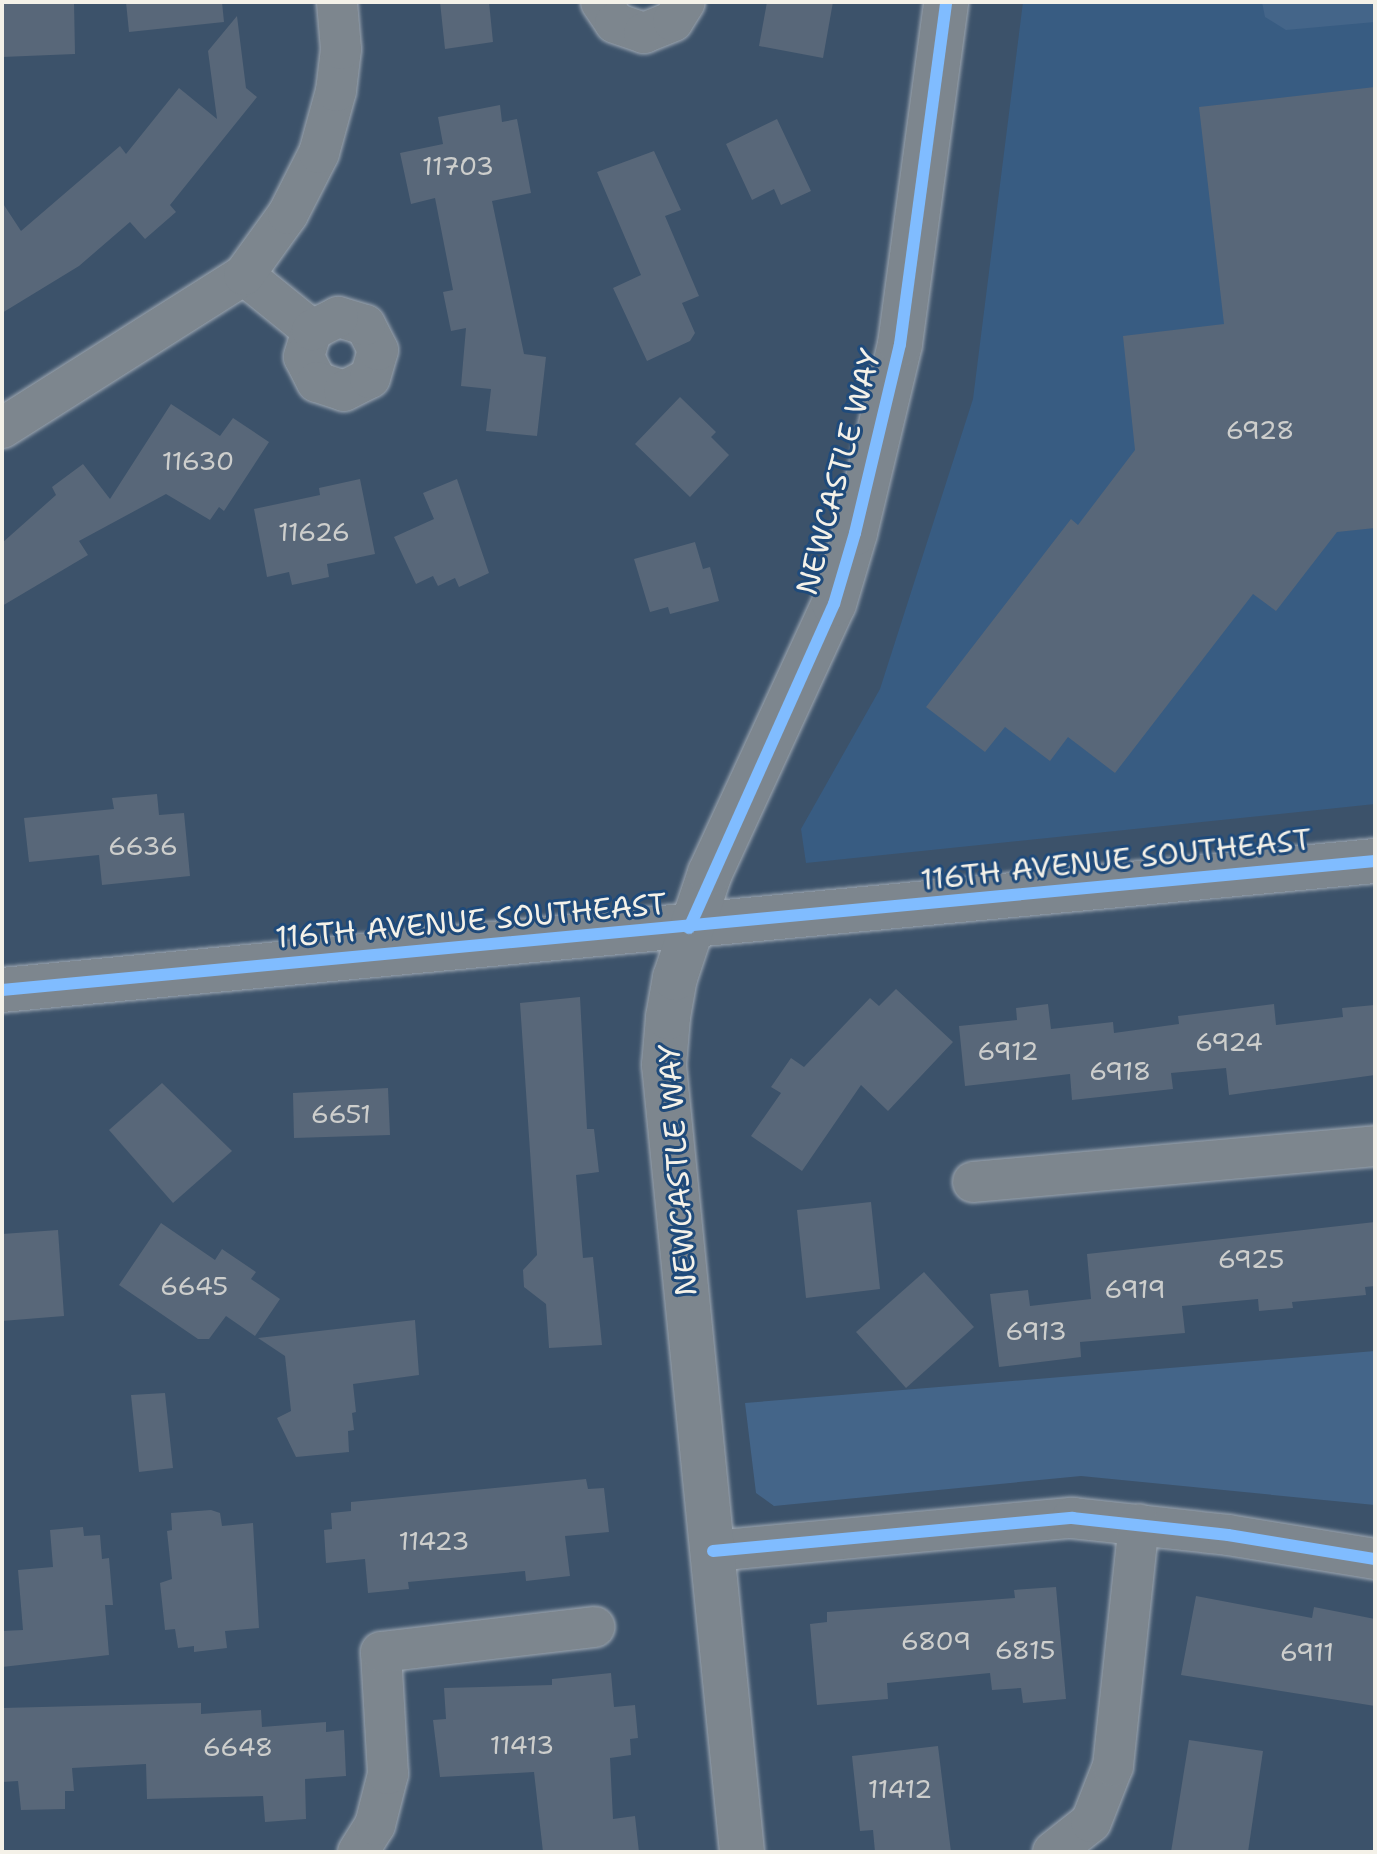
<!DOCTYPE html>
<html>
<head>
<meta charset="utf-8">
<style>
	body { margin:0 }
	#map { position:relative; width:1377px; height:1854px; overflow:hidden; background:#3c526a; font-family:"Shantell Sans",sans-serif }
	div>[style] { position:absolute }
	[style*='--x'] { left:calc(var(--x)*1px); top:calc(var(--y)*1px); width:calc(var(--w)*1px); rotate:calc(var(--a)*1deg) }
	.built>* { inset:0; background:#385c82 }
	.green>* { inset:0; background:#446589 }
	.building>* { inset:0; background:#586779 }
	.roads { filter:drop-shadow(0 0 2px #9fa8b2) drop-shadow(0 0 2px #9fa8b2) }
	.minor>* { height:40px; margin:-20px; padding:0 20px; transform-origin:20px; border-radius:20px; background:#7d868e }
	.tertiary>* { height:44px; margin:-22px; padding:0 22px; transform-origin:22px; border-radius:22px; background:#7d868e }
	.secondary>* { height:44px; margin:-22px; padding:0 22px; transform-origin:22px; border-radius:22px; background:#7d868e }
	.cycleway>* { height:12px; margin:-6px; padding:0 6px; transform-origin:6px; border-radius:6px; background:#80bcff }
	span { translate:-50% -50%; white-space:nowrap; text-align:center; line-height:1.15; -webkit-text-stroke:6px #1f4a7a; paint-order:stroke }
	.number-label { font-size:26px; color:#cdcecc }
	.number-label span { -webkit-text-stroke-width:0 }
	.street-label { font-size:30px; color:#f4f1e8 }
	.frame { position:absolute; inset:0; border:4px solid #f4f1e8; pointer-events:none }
</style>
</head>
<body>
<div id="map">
	<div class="built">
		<div style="clip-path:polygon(1023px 2px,1375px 2px,1375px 804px,806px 863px,801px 829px,880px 689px,973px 399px)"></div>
	</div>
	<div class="green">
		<div style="clip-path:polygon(1262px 2px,1375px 2px,1375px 22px,1286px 30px,1265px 17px)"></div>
		<div style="clip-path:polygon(1375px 1351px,1375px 1505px,1081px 1476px,774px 1506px,756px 1493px,745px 1403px)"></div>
	</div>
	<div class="building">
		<div style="clip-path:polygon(45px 2px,74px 2px,75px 54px,2px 57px,2px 4px)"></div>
		<div style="clip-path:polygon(126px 2px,222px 2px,224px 22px,129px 32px)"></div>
		<div style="clip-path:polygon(440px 2px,489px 2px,493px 42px,445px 49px)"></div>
		<div style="clip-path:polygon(767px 2px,833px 2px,823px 58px,759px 46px)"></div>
		<div style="clip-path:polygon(237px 16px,246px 88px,257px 97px,170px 205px,176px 212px,145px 239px,130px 222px,79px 266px,2px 313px,2px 202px,21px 231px,120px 146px,126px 154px,179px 88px,217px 119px,208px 51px)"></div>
		<div style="clip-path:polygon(1375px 87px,1375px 528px,1337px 532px,1276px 611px,1253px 594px,1115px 773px,1068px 737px,1050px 761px,1005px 727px,985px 752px,926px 707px,1071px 519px,1078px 525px,1135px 450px,1123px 336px,1224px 324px,1199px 107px)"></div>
		<div style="clip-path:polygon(500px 105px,502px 122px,517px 119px,531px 193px,492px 201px,524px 354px,546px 357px,537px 436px,486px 431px,491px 389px,461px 386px,466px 328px,451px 331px,443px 292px,453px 290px,435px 198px,411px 204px,400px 153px,443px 144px,438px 117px)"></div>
		<div style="clip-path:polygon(777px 119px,811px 191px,781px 205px,774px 189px,752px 200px,726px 144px)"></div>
		<div style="clip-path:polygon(654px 151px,681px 210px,665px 216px,699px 296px,682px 303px,695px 333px,690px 341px,647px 361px,613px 288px,641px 275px,597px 172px)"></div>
		<div style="clip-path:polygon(680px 397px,716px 432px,711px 437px,729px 455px,690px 497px,635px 444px)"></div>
		<div style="clip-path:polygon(171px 404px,220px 436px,233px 418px,269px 442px,224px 511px,219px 507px,210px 520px,166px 494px,79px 541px,88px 555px,2px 606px,2px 543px,56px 495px,52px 487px,83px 464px,110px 499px)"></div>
		<div style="clip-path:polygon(360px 479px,375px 554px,327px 564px,329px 577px,292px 585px,289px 572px,267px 577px,254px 509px,320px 495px,319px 488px)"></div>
		<div style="clip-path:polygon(457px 479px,489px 573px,459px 587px,455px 578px,438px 586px,433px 576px,416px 584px,394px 537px,434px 519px,423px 493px)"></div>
		<div style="clip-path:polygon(695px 542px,703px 569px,710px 567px,719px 601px,670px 614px,668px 607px,650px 612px,634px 559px)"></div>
		<div style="clip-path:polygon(157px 794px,159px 815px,184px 813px,190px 876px,102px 885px,99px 855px,29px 862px,24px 818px,114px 809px,112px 798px)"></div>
		<div style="clip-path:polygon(896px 989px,953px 1042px,888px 1111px,861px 1085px,802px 1171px,751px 1136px,781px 1093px,771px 1087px,791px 1058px,804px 1067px,870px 998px,879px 1006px)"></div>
		<div style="clip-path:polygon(580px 997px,587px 1129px,594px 1129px,599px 1172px,576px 1175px,583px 1258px,593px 1257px,602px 1345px,549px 1348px,546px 1304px,524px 1287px,523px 1270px,537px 1255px,520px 1003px)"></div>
		<div style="clip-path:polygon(1048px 1004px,1051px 1029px,1113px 1022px,1114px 1033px,1179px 1024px,1178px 1016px,1274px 1004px,1276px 1025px,1343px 1017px,1342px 1008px,1375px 1005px,1375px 1075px,1229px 1095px,1226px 1068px,1171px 1073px,1173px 1089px,1072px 1100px,1070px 1074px,965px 1086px,959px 1026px,1017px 1020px,1016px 1008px)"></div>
		<div style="clip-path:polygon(162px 1083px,232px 1151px,173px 1203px,109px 1130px)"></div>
		<div style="clip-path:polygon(388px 1088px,390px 1135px,294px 1138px,293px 1093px)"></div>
		<div style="clip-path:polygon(871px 1202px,880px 1289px,806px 1298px,797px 1210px)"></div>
		<div style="clip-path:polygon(1375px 1222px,1375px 1286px,1365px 1287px,1366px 1295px,1292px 1302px,1293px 1308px,1259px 1311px,1258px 1299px,1182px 1306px,1185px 1333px,1080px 1342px,1081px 1357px,999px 1367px,990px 1294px,1028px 1290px,1030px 1306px,1091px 1299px,1087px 1254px)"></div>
		<div style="clip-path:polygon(161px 1223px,215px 1260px,222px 1249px,256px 1272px,251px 1279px,280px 1299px,255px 1336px,226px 1316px,209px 1339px,198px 1339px,119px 1285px)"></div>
		<div style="clip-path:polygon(58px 1230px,64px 1316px,2px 1321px,2px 1234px)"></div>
		<div style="clip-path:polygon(924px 1272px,974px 1327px,906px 1388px,856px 1332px)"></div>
		<div style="clip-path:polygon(415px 1320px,419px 1375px,353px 1384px,356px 1412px,352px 1413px,354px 1430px,348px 1431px,349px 1452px,296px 1457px,277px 1418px,291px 1411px,285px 1356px,258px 1338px)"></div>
		<div style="clip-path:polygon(165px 1393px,173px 1468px,139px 1472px,131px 1395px)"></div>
		<div style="clip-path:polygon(586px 1479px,588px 1489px,604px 1488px,609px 1532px,565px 1536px,570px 1576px,526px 1581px,525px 1571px,408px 1582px,409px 1589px,368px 1593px,365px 1559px,326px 1563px,324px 1530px,332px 1529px,331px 1513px,351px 1511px,351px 1502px)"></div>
		<div style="clip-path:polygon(211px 1510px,220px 1513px,222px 1526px,253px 1523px,259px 1628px,225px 1631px,227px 1648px,194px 1652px,194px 1646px,178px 1648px,175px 1629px,165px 1630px,160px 1583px,172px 1579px,167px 1531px,172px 1530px,171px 1513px)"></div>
		<div style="clip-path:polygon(83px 1527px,84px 1536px,100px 1535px,102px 1559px,109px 1558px,113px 1605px,105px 1605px,109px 1655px,2px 1667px,2px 1631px,23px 1630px,18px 1570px,53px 1567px,50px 1530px)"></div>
		<div style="clip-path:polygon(1056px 1587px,1066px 1699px,1023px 1703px,1021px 1688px,992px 1690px,990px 1673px,887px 1683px,888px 1699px,817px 1705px,810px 1624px,827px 1622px,827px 1612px,1015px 1598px,1014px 1590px)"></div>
		<div style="clip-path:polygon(1196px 1596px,1312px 1618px,1314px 1607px,1375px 1619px,1375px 1706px,1181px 1675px)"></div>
		<div style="clip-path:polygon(611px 1673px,614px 1707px,635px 1705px,638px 1738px,630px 1739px,631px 1755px,610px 1758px,613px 1819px,635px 1816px,639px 1852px,543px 1852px,534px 1772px,440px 1777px,433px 1720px,446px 1719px,444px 1688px,552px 1685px,552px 1679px)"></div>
		<div style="clip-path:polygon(201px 1703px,201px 1714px,261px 1710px,262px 1727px,326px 1722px,326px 1732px,344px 1730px,346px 1776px,305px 1779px,306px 1819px,265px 1822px,263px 1796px,147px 1799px,146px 1764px,72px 1768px,74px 1791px,65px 1791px,65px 1809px,21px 1810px,18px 1781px,2px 1782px,2px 1708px)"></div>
		<div style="clip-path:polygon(1189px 1740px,1263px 1751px,1248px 1852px,1171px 1852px)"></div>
		<div style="clip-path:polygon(938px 1746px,951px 1852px,875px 1852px,873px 1830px,860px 1831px,852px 1756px)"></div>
	</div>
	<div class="roads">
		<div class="minor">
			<div style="--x:601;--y:2;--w:25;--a:56"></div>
			<div style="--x:615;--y:23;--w:31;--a:19"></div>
			<div style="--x:644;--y:33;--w:31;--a:-22"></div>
			<div style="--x:673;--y:21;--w:22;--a:-58"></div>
			<div style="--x:244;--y:275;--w:87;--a:39"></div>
			<div style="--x:312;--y:330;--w:28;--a:107"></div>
			<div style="--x:304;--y:357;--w:28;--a:63"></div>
			<div style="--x:317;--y:382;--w:28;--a:18"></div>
			<div style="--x:344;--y:391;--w:29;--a:-27"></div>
			<div style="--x:370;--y:378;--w:29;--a:-74"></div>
			<div style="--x:378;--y:350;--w:28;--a:-117"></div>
			<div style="--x:365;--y:325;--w:28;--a:-163"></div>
			<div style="--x:338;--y:317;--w:29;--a:153"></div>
			<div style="--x:2;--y:428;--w:286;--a:-32.3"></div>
			<div style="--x:244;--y:275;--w:75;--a:-54.2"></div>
			<div style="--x:288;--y:214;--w:68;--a:-63.1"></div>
			<div style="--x:319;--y:153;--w:64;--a:-74.7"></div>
			<div style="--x:336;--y:91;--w:42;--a:-83.2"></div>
			<div style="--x:341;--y:49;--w:47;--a:-94.9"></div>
			<div style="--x:973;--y:1182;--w:404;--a:-5.1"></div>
			<div style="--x:713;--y:1551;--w:361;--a:-5.3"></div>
			<div style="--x:1072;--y:1518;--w:157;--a:6.2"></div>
			<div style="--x:1228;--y:1535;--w:149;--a:9.3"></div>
			<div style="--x:358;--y:1852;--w:32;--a:-58"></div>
			<div style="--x:375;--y:1825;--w:53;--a:-75.7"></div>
			<div style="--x:388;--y:1774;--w:122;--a:-93.3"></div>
			<div style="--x:381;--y:1652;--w:215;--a:-6.7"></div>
			<div style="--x:1053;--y:1852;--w:48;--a:-38.3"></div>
			<div style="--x:1091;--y:1822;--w:60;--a:-68.6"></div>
			<div style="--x:1113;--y:1766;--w:243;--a:-83.9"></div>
		</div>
		<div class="tertiary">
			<div style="--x:2;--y:990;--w:1379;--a:-5.37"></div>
		</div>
		<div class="secondary">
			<div style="--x:742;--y:1852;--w:791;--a:-95.66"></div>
			<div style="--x:664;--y:1065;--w:48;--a:-85.2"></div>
			<div style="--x:668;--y:1017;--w:40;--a:-80"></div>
			<div style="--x:675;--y:978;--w:111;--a:-71.6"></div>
			<div style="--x:710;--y:873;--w:296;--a:-65.3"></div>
			<div style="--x:834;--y:604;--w:74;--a:-73.5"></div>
			<div style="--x:855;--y:533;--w:194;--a:-76.6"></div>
			<div style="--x:900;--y:344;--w:345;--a:-82.3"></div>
		</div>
	</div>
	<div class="cycleway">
		<div style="--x:689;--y:928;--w:355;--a:-65.9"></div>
		<div style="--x:834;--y:604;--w:74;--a:-73.5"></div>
		<div style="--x:855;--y:533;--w:194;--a:-76.6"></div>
		<div style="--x:900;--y:344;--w:345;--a:-82.3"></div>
		<div style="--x:2;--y:990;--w:1379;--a:-5.37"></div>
		<div style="--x:713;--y:1551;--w:361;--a:-5.3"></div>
		<div style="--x:1072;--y:1518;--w:157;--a:6.2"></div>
		<div style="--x:1228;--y:1535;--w:149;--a:9.3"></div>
	</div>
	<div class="number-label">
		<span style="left:458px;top:166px">11703</span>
		<span style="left:1260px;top:430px">6928</span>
		<span style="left:198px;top:461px">11630</span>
		<span style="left:314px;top:532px">11626</span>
		<span style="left:143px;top:846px">6636</span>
		<span style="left:1229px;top:1042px">6924</span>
		<span style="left:1008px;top:1051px">6912</span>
		<span style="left:1120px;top:1071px">6918</span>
		<span style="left:341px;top:1114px">6651</span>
		<span style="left:1251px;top:1259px">6925</span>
		<span style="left:194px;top:1286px">6645</span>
		<span style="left:1135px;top:1289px">6919</span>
		<span style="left:1036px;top:1331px">6913</span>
		<span style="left:434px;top:1541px">11423</span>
		<span style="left:936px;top:1641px">6809</span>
		<span style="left:1025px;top:1650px">6815</span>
		<span style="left:1307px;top:1652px">6911</span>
		<span style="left:522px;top:1745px">11413</span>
		<span style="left:238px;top:1747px">6648</span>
		<span style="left:900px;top:1789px">11412</span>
	</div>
	<div class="street-label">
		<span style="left:839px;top:472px;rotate:-75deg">NEWCASTLE WAY</span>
		<span style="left:1116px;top:860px;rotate:-6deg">116TH AVENUE SOUTHEAST</span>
		<span style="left:471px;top:921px;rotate:-5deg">116TH AVENUE SOUTHEAST</span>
		<span style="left:678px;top:1170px;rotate:-94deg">NEWCASTLE WAY</span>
	</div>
	<div class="frame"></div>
</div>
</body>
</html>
